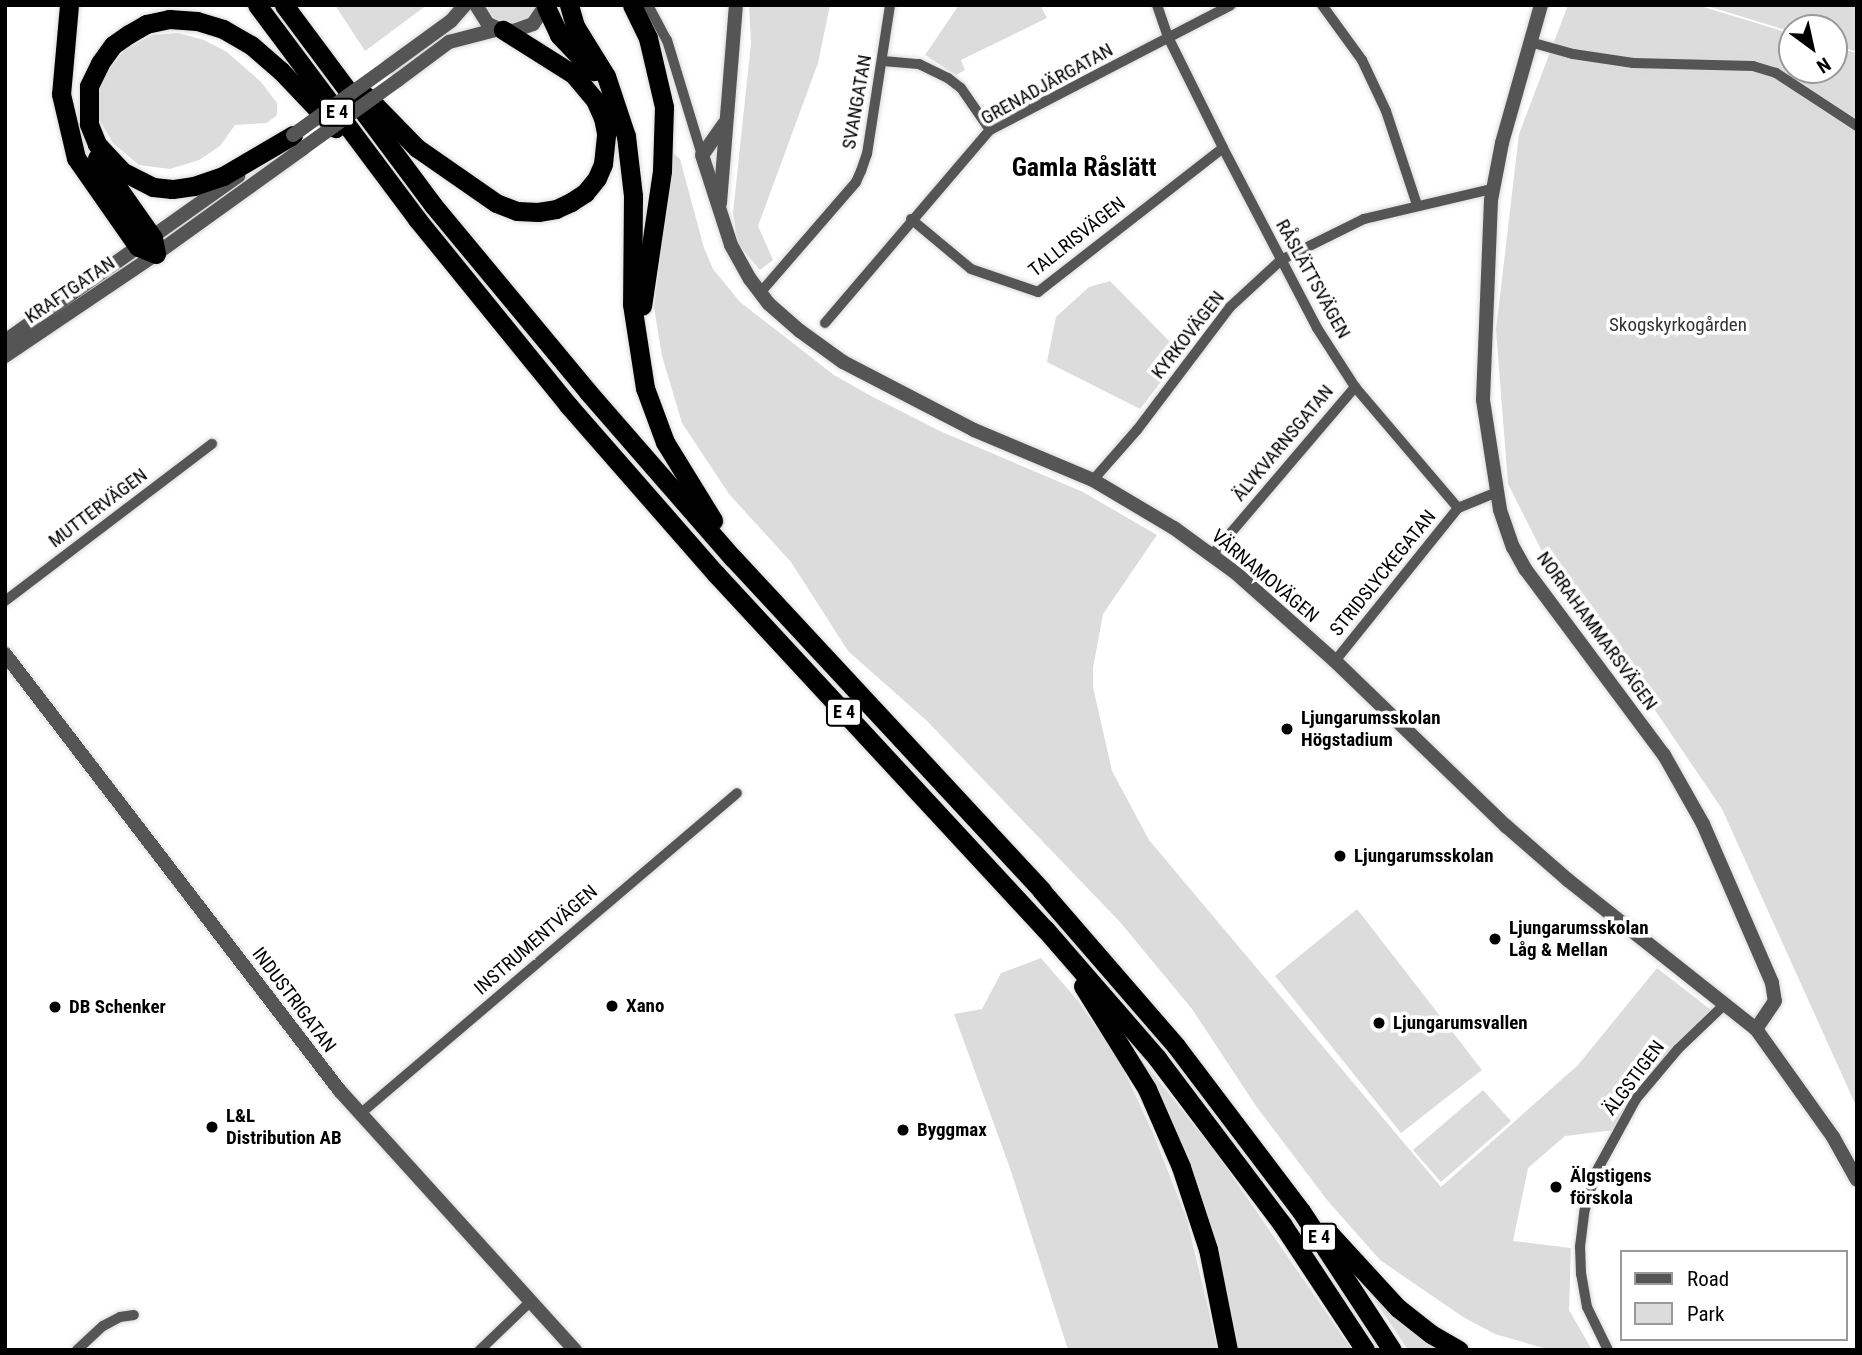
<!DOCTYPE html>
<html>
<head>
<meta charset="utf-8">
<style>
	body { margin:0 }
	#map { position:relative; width:1862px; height:1355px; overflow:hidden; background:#fff; font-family:"Roboto Condensed",sans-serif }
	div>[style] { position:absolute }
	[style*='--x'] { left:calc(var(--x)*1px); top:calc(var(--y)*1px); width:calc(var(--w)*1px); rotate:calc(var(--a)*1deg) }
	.green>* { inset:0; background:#dcdcdc }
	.roads { filter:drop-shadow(0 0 2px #dbdbdb) drop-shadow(0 0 2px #dbdbdb) }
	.minor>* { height:10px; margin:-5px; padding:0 5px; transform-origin:5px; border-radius:5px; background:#555 }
	.tertiary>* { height:14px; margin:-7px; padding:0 7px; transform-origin:7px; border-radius:7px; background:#555 }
	.motorway>* { height:19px; margin:-9.5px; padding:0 9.5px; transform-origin:9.5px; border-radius:9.5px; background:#000 }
	.tertiary-bridge>* { height:14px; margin:-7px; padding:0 7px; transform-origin:7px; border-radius:7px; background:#555 }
	.dots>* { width:19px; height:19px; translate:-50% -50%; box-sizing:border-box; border:4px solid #fff; border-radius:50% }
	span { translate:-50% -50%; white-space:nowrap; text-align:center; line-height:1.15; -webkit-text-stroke:7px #fff; paint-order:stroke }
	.shield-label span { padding:2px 5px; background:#fff; border:2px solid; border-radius:5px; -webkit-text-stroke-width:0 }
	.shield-label { font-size:18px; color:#000; font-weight:700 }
	.street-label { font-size:19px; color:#000 }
	.park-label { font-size:19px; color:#333 }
	.poi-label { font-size:19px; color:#000; font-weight:700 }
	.left { translate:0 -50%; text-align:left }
	.district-label { font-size:26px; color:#000; font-weight:700 }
	.frame { position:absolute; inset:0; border:7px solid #000; pointer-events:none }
	.legend { position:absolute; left:1620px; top:1250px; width:228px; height:91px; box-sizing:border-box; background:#fff; border:2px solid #999; margin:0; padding:9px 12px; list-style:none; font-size:21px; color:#000 }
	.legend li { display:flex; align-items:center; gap:14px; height:35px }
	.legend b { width:35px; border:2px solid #999 }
	.north { position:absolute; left:1778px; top:14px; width:70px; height:70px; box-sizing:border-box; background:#fff; border:2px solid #999; border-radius:50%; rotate:147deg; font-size:19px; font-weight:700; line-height:28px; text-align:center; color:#000 }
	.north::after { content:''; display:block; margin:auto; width:24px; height:32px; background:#000; clip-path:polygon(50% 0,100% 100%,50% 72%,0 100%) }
</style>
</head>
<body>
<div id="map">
	<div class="green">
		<div style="clip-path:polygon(335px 5px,427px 5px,365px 51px)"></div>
		<div style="clip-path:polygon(484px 5px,539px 5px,529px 19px,509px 24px,495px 19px)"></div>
		<div style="clip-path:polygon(749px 5px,830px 5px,818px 63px,758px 226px,773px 260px,760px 270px,738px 244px,733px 213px,751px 43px)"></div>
		<div style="clip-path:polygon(959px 5px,1040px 5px,1047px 18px,961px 60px,965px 70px,956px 75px,925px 55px)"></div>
		<div style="clip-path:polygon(1568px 5px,1697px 5px,1792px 34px,1792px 70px,1834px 70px,1834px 47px,1857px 53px,1857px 1108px,1722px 809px,1642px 691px,1561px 589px,1508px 484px,1496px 330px,1519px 134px)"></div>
		<div style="clip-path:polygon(1704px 5px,1857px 5px,1857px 52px,1834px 45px,1834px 28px,1792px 28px,1792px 32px)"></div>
		<div style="clip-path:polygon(178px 33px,204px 40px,227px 52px,261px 82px,277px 103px,277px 115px,267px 123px,235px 125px,220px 146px,199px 160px,170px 169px,139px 165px,113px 143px,99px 119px,98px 90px,108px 70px,125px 50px,152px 35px)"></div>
		<div style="clip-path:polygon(673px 153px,680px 159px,704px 248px,713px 269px,740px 302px,834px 375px,871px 396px,942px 432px,1083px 492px,1157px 535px,1103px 614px,1093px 668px,1093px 687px,1112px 771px,1149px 840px,1441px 1187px,1578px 1065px,1657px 968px,1711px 1010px,1675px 1047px,1615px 1130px,1565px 1136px,1528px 1168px,1513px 1241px,1571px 1248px,1569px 1310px,1592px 1350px,1550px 1350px,1495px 1334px,1463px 1317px,1380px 1260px,1327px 1200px,1256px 1106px,1192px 1009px,1120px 922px,927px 721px,848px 651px,791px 562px,729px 494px,682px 423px,662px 356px,654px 307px)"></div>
		<div style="clip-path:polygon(1110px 281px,1182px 354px,1140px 409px,1047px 362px,1056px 317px,1089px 287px)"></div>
		<div style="clip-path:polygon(1357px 909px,1482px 1070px,1401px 1133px,1275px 976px)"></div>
		<div style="clip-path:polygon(1041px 958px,1078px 1001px,1119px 1060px,1153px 1133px,1187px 1220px,1218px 1350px,1068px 1350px,1011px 1171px,954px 1014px,982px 1009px,1001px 973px)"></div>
		<div style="clip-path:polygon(1129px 1044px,1214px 1150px,1352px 1350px,1235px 1350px)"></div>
		<div style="clip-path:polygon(1483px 1090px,1511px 1121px,1441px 1182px,1413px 1150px)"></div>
		<div style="clip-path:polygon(1362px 1281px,1451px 1350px,1408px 1350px)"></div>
	</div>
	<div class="roads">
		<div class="minor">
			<div style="--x:648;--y:5;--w:40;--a:62"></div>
			<div style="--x:667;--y:40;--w:120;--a:73.1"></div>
			<div style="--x:1157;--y:5;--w:36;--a:71"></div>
			<div style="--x:1169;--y:39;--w:122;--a:63.6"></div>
			<div style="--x:1223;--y:148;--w:203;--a:62.4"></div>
			<div style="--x:1317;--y:328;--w:70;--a:57.2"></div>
			<div style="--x:1355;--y:387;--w:159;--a:49.6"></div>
			<div style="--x:1458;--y:508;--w:42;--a:-22.3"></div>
			<div style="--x:1322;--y:5;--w:68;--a:54"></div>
			<div style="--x:1362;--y:60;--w:56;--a:64.8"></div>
			<div style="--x:1386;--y:111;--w:99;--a:71.7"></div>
			<div style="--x:1530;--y:42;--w:45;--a:15.6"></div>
			<div style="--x:1573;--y:54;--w:61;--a:8.5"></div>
			<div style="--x:1633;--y:63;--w:120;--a:1.4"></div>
			<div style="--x:1753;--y:66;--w:24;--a:17"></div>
			<div style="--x:1776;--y:73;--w:97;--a:33.2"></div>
			<div style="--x:883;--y:61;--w:36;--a:5"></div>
			<div style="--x:919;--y:64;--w:32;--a:26"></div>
			<div style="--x:948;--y:78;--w:16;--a:38"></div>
			<div style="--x:961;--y:88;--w:51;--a:55.4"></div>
			<div style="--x:911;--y:219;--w:78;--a:39.8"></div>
			<div style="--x:971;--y:269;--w:71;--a:18.9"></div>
			<div style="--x:1038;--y:292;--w:234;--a:-37.9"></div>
			<div style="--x:760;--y:293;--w:147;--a:-49.1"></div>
			<div style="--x:856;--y:182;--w:12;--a:-66"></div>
			<div style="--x:861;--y:171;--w:18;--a:-71"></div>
			<div style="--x:867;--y:154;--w:151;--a:-81.2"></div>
			<div style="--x:825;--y:323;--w:254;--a:-49.5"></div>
			<div style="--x:990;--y:130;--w:271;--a:-27.4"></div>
			<div style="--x:1093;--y:480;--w:67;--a:-48.7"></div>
			<div style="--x:1137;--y:430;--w:154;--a:-52.9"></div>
			<div style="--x:1230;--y:307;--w:69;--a:-42.7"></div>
			<div style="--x:1281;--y:260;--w:93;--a:-26.3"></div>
			<div style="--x:1364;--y:219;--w:131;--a:-13.2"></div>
			<div style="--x:1212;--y:555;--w:221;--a:-49.6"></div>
			<div style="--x:5;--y:601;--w:260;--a:-37.2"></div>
			<div style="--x:1335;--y:661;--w:196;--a:-51.2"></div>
			<div style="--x:360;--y:1114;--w:495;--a:-40.4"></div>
			<div style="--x:77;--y:1350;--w:35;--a:-43"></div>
			<div style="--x:103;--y:1326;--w:19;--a:-28"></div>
			<div style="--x:120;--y:1317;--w:14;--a:-8"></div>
			<div style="--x:480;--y:1350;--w:71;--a:-43.9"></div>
			<div style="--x:1608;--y:1350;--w:48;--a:-116"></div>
			<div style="--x:1587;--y:1307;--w:34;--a:-100"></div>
			<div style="--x:1581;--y:1274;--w:27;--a:-92"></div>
			<div style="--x:1580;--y:1247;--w:38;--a:-83"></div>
			<div style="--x:1585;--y:1209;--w:36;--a:-74"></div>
			<div style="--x:1595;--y:1174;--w:85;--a:-61.3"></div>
			<div style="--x:1636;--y:1099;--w:65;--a:-50"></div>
			<div style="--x:1678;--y:1049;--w:66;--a:-43.8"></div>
		</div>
		<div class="tertiary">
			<div style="--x:476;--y:5;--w:22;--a:58"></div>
			<div style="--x:488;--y:24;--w:12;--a:24"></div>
			<div style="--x:499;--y:29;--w:14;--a:8"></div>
			<div style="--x:513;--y:31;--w:21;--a:-19"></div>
			<div style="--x:533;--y:24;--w:23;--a:-56"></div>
			<div style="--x:1541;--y:5;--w:143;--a:105.8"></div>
			<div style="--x:1502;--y:143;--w:58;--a:100.9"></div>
			<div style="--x:1491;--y:200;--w:200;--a:92.3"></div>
			<div style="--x:1483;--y:400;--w:111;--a:81.2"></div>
			<div style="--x:1500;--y:510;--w:39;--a:71"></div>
			<div style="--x:1513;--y:547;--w:26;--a:61"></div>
			<div style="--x:1526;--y:570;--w:231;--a:53.3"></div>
			<div style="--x:1664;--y:755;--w:79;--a:60.5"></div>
			<div style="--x:1703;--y:824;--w:173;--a:66.5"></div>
			<div style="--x:1772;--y:983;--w:18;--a:81"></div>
			<div style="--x:1775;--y:1001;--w:34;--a:124"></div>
			<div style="--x:389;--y:66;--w:77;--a:-36"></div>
			<div style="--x:451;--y:21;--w:21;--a:-49"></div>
			<div style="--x:398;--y:80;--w:64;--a:-36.7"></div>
			<div style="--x:449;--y:42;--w:52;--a:-14.6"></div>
			<div style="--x:724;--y:124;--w:38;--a:125"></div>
			<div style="--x:702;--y:155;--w:95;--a:72.1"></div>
			<div style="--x:731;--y:245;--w:39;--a:61"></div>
			<div style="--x:750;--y:279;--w:31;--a:53"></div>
			<div style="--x:769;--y:304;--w:41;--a:41.1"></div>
			<div style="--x:800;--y:331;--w:53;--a:35.8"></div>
			<div style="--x:843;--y:362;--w:148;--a:27.4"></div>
			<div style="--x:974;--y:430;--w:129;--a:22.8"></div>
			<div style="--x:1093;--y:480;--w:94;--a:30.7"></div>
			<div style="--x:1174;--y:528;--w:78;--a:36.1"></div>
			<div style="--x:1237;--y:574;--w:131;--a:41.6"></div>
			<div style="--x:1335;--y:661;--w:238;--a:44"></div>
			<div style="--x:1506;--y:826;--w:82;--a:41.1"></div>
			<div style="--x:1568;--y:880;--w:240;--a:38.4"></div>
			<div style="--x:1756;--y:1029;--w:133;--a:54.5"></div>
			<div style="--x:1833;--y:1137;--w:49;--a:60.8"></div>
			<div style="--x:720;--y:203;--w:199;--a:-85.4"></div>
			<div style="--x:5;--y:341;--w:286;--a:-35.3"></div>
			<div style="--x:5;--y:356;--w:182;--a:-34"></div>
			<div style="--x:156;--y:254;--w:180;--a:-35.7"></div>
			<div style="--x:5;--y:654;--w:551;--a:52.53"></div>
			<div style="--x:340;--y:1091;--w:350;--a:47.8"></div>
		</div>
		<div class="motorway">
			<div style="--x:69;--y:5;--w:89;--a:95.1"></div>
			<div style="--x:61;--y:94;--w:66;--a:76.8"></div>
			<div style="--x:76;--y:158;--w:108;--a:55.1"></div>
			<div style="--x:138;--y:247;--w:19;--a:21"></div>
			<div style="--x:257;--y:5;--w:267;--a:53.2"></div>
			<div style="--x:417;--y:219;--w:240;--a:50.9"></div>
			<div style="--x:568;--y:405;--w:225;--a:48.8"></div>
			<div style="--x:716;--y:574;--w:484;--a:47.2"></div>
			<div style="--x:1045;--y:929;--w:171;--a:49"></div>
			<div style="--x:1157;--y:1058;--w:208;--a:53"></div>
			<div style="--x:1282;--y:1224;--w:151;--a:56.6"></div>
			<div style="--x:284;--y:5;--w:249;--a:53.3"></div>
			<div style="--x:433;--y:205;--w:243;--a:50.3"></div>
			<div style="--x:588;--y:392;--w:220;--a:48.9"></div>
			<div style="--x:733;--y:558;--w:453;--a:47.1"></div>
			<div style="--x:1041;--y:890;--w:206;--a:49.1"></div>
			<div style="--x:1176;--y:1046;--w:207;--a:52.9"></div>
			<div style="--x:1301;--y:1211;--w:166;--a:56.8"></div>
			<div style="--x:569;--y:5;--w:22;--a:74"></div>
			<div style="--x:575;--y:26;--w:59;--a:58.2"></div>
			<div style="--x:606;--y:76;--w:63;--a:71.6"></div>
			<div style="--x:626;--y:136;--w:60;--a:83.3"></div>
			<div style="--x:633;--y:196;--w:108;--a:90.5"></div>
			<div style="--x:632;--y:304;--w:85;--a:81.2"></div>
			<div style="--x:645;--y:388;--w:58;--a:69.7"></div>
			<div style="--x:665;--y:442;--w:92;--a:58.4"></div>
			<div style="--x:632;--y:5;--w:37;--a:64"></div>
			<div style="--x:648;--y:38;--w:71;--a:76.9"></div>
			<div style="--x:664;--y:107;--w:64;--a:91.8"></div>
			<div style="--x:662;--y:171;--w:136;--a:98.4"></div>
			<div style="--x:546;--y:7;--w:31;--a:65"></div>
			<div style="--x:559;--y:35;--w:50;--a:46.6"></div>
			<div style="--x:366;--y:96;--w:73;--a:45.6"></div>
			<div style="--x:417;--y:148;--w:96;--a:34.8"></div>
			<div style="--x:496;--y:203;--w:22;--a:21"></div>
			<div style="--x:517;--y:211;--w:21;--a:3"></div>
			<div style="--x:538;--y:212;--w:18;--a:-9"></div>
			<div style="--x:556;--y:209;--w:17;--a:-25"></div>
			<div style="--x:571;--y:202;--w:17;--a:-33"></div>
			<div style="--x:585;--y:193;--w:19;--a:-51"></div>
			<div style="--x:597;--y:178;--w:15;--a:-67"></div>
			<div style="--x:603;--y:164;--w:31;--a:-84"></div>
			<div style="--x:606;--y:133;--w:15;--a:-101"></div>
			<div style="--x:603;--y:118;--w:20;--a:-114"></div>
			<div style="--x:595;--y:100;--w:34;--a:-130"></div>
			<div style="--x:573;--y:74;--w:83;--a:-147.8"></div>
			<div style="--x:293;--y:135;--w:81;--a:149.6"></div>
			<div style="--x:223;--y:176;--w:31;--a:161"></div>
			<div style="--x:194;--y:186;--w:22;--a:172"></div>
			<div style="--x:172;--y:189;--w:19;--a:-174"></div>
			<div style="--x:153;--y:187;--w:35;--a:-153"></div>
			<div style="--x:122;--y:171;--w:37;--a:-133"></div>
			<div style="--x:97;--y:144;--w:22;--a:-112"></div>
			<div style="--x:89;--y:124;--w:38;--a:-90"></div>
			<div style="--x:89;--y:86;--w:25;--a:-64"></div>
			<div style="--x:100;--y:63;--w:22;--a:-54"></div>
			<div style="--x:113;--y:45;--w:19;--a:-35"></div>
			<div style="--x:129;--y:34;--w:20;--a:-30"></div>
			<div style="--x:146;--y:24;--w:24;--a:-12"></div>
			<div style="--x:169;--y:19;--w:28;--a:4"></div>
			<div style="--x:197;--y:21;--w:27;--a:17"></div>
			<div style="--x:223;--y:29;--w:32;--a:30"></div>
			<div style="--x:251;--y:45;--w:40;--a:41"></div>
			<div style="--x:281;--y:71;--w:79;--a:46.5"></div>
			<div style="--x:97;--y:158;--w:98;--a:55"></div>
			<div style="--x:153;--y:238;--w:16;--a:79"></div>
			<div style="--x:1083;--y:986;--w:121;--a:58.1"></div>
			<div style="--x:1147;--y:1089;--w:85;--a:66.4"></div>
			<div style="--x:1181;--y:1167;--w:86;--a:71.8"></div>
			<div style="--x:1208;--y:1249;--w:103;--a:78.8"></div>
			<div style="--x:1328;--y:1232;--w:103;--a:47.4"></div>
			<div style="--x:1398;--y:1308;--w:42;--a:38.2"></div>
			<div style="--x:1431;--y:1334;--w:32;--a:30"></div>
		</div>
	</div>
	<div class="tertiary-bridge">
		<div style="--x:293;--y:135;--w:118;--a:-35.7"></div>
		<div style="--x:302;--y:149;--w:118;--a:-35.7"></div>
	</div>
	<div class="dots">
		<div style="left:1287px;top:729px;background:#000"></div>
		<div style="left:1340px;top:856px;background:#000"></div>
		<div style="left:1495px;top:939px;background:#000"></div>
		<div style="left:612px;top:1006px;background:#000"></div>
		<div style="left:55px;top:1007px;background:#000"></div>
		<div style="left:1379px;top:1023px;background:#000"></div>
		<div style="left:212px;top:1127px;background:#000"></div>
		<div style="left:903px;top:1130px;background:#000"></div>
		<div style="left:1556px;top:1187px;background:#000"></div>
	</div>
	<div class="shield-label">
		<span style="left:337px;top:112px">E 4</span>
		<span style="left:844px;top:712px">E 4</span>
		<span style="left:1319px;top:1237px">E 4</span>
	</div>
	<div class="street-label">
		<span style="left:1047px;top:84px;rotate:-29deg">GRENADJÄRGATAN</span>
		<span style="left:857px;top:102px;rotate:-80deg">SVANGATAN</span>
		<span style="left:1077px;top:237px;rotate:-38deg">TALLRISVÄGEN</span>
		<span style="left:1313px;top:279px;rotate:61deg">RÅSLÄTTSVÄGEN</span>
		<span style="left:70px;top:290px;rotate:-34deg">KRAFTGATAN</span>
		<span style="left:1188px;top:335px;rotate:-52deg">KYRKOVÄGEN</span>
		<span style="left:1283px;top:443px;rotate:-50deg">ÄLVKVARNSGATAN</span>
		<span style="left:98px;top:508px;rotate:-37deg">MUTTERVÄGEN</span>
		<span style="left:1383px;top:573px;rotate:-51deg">STRIDSLYCKEGATAN</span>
		<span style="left:1265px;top:576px;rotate:40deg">VÄRNAMOVÄGEN</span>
		<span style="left:1597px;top:631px;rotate:54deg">NORRAHAMMARSVÄGEN</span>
		<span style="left:536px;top:940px;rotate:-41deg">INSTRUMENTVÄGEN</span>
		<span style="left:294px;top:1000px;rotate:53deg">INDUSTRIGATAN</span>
		<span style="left:1634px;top:1078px;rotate:-53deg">ÄLGSTIGEN</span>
	</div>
	<div class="park-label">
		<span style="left:1678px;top:325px">Skogskyrkogården</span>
	</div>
	<div class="poi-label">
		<span class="left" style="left:1301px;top:729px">Ljungarumsskolan<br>Högstadium</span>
		<span class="left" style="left:1354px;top:856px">Ljungarumsskolan</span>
		<span class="left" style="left:1509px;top:939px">Ljungarumsskolan<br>Låg &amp; Mellan</span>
		<span class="left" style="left:626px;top:1006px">Xano</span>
		<span class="left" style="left:69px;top:1007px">DB Schenker</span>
		<span class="left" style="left:1393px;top:1023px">Ljungarumsvallen</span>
		<span class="left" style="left:226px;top:1127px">L&amp;L<br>Distribution AB</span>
		<span class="left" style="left:917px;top:1130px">Byggmax</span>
		<span class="left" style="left:1570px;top:1187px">Älgstigens<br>förskola</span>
	</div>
	<div class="district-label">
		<span style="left:1084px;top:168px">Gamla Råslätt</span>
	</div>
	<div class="frame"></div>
	<ul class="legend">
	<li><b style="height:9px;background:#555"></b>Road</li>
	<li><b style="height:19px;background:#dcdcdc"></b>Park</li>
	</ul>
	<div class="north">N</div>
</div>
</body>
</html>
